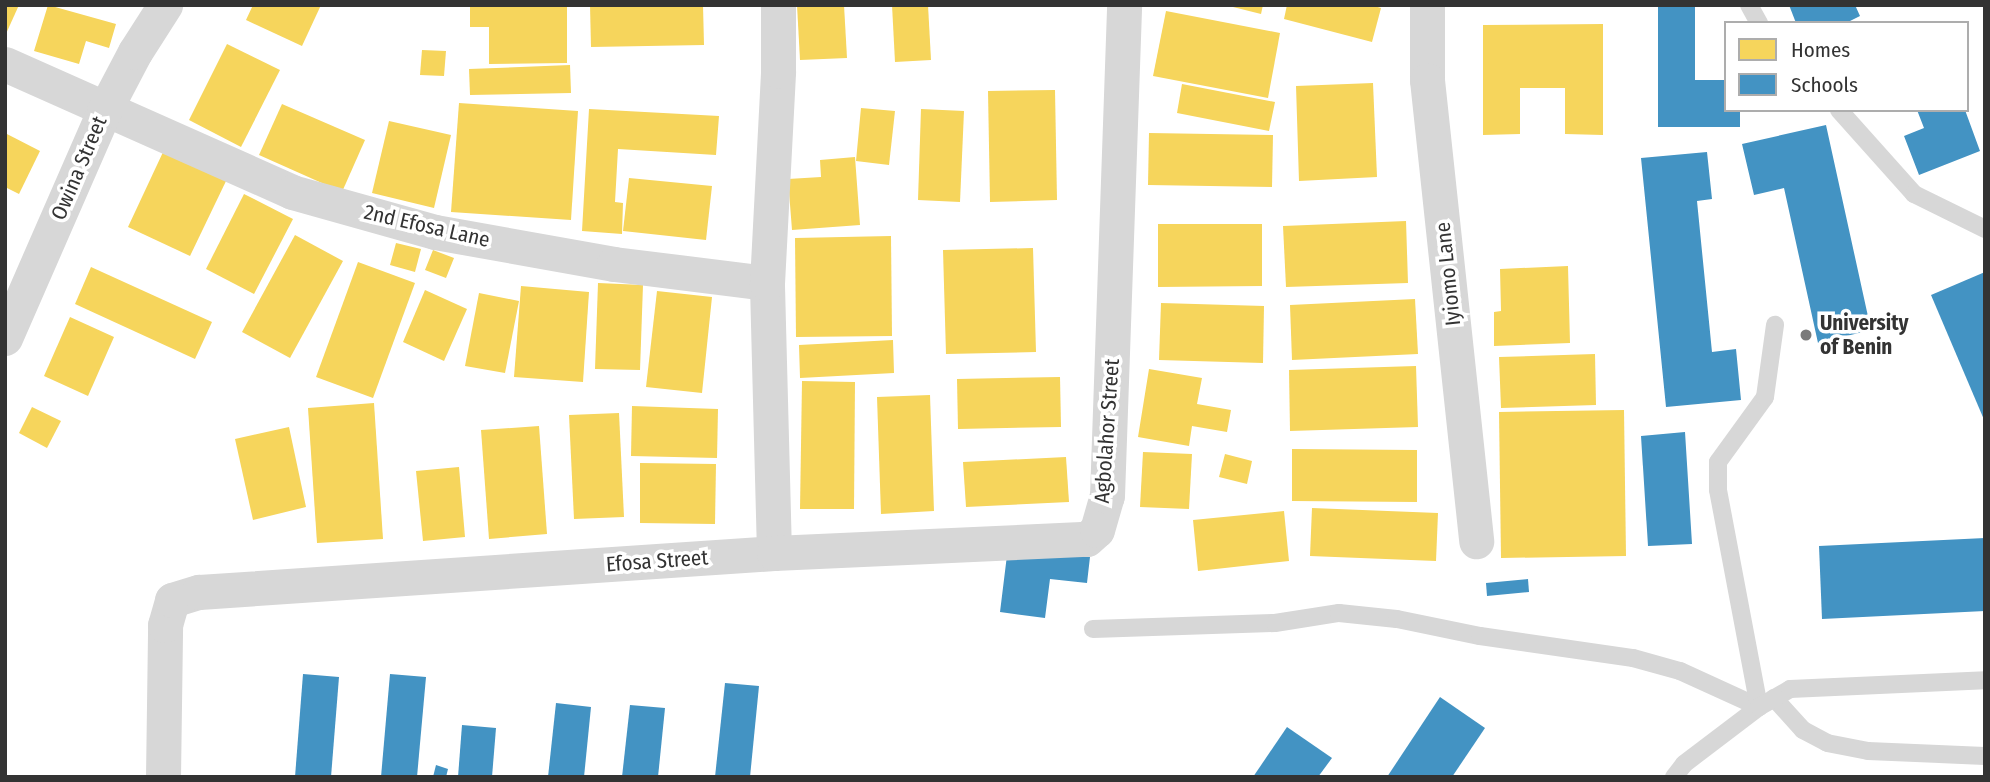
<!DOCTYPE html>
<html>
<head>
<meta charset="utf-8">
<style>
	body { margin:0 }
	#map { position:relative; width:1990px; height:782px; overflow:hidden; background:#fff; font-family:"Fira Sans Condensed",sans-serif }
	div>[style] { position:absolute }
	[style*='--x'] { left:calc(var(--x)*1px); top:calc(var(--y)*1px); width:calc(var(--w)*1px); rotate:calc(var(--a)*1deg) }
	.homes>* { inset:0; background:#f6d55c }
	.schools>* { inset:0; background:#4393c3 }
	.lane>* { height:18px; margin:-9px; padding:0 9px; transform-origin:9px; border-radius:9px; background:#d7d7d7 }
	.street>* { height:35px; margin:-17.5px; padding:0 17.5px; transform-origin:17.5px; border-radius:17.5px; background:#d7d7d7 }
	.dots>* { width:19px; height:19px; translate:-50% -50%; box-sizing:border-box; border:4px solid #fff; border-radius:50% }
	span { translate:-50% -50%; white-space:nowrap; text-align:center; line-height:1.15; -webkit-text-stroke:7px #fff; paint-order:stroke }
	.street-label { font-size:21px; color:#333 }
	.poi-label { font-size:21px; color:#333; font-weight:700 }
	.left { translate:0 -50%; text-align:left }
	.frame { position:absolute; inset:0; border:7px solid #333; pointer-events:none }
	.legend { position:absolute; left:1724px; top:21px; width:245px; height:91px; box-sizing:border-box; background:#fff; border:2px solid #adadad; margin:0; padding:9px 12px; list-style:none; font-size:21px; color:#333 }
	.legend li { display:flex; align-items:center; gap:14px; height:35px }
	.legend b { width:35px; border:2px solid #adadad }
</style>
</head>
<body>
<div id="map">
	<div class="homes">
		<div style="clip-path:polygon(5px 5px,19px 5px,5px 36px)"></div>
		<div style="clip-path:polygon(48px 5px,116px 24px,109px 48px,86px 41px,79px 64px,34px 51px)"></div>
		<div style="clip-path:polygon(253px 5px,321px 5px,302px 46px,246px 20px)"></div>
		<div style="clip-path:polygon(470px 5px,567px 5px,567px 63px,489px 64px,489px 27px,470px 27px)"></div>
		<div style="clip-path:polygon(590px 5px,703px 5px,704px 45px,591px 47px)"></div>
		<div style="clip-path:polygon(797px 5px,844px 5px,847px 58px,800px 60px)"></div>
		<div style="clip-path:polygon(892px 5px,928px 5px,931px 60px,895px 62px)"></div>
		<div style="clip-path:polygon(1225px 5px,1263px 5px,1261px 14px)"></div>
		<div style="clip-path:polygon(1287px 5px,1371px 5px,1381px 8px,1372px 42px,1284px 19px)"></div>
		<div style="clip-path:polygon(1166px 11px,1280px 33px,1268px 98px,1153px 76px)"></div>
		<div style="clip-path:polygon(1603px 24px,1603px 135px,1565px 134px,1565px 88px,1520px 88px,1520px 134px,1483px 135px,1483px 25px)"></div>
		<div style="clip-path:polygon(227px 44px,280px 70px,241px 147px,189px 120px)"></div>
		<div style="clip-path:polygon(422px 50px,446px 51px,444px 76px,420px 75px)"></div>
		<div style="clip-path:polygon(570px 65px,571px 93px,470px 95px,469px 69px)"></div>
		<div style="clip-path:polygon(1373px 83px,1377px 177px,1299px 181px,1296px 86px)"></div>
		<div style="clip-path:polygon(1182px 84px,1275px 102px,1269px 131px,1177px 113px)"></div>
		<div style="clip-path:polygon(1055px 90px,1057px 200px,990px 202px,988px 91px)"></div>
		<div style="clip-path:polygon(459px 103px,578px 111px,571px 220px,451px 212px)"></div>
		<div style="clip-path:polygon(282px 104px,365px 140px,342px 192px,259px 155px)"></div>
		<div style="clip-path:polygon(861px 108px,895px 111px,889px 165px,856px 161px)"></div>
		<div style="clip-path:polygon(589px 109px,719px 116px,716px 155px,618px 149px,615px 202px,623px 203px,622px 234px,582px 231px)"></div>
		<div style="clip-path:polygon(921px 109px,964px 111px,960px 202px,918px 200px)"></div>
		<div style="clip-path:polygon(389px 121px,451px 135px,434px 208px,372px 193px)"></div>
		<div style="clip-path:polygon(5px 133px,40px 151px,19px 194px,5px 187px)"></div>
		<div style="clip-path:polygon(1149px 133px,1273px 135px,1272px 187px,1148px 185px)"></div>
		<div style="clip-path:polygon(164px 150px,227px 179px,190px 256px,128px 227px)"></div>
		<div style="clip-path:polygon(855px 157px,860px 225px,792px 230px,788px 179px,821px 177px,820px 160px)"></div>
		<div style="clip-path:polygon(629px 178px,712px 186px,706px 240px,623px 231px)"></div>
		<div style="clip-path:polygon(244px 194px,293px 219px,254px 294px,206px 269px)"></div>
		<div style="clip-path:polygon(1406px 221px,1408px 283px,1286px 287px,1283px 226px)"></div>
		<div style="clip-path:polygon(1158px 224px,1262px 224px,1262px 286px,1158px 287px)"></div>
		<div style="clip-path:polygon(295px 235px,343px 261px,290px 358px,242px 332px)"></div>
		<div style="clip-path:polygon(891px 236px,892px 336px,796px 337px,795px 238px)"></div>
		<div style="clip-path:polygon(396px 243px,421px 249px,415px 272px,390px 265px)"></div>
		<div style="clip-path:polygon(1033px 248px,1036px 352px,946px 354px,943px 250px)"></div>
		<div style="clip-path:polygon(433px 250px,454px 258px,446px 278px,425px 270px)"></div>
		<div style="clip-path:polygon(358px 262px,415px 283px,373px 398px,316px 377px)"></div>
		<div style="clip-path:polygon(1568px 266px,1570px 343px,1494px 346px,1494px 312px,1501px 311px,1500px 269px)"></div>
		<div style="clip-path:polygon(91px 267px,212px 322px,195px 359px,75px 304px)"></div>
		<div style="clip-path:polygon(598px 283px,643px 285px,640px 370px,595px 369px)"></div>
		<div style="clip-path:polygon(521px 286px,589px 292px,583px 382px,514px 377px)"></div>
		<div style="clip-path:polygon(425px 290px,467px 309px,444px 361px,403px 342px)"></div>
		<div style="clip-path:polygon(657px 291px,712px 297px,702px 393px,646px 387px)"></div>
		<div style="clip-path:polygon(479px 293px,519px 301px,505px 373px,465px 366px)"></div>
		<div style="clip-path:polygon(1415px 299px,1418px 354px,1292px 360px,1290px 305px)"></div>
		<div style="clip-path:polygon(1161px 303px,1264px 306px,1263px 363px,1159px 360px)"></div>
		<div style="clip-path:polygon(70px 317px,114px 337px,88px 396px,44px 376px)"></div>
		<div style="clip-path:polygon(893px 340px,894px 373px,800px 378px,799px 345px)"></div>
		<div style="clip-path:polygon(1595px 354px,1596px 405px,1501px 408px,1499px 357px)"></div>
		<div style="clip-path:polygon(1416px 366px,1418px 427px,1290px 431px,1289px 370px)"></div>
		<div style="clip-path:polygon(1149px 369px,1202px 378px,1197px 404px,1231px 410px,1227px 432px,1192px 426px,1189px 446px,1138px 437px)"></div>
		<div style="clip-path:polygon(1060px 377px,1061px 427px,958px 429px,957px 379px)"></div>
		<div style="clip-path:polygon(802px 381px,855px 382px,854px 509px,800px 509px)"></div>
		<div style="clip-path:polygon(930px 395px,934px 511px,881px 514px,877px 397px)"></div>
		<div style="clip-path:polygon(374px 403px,383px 539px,317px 543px,308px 408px)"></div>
		<div style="clip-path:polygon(632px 406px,718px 409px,717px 458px,631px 456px)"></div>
		<div style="clip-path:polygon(32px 407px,61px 421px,47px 448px,19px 433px)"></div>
		<div style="clip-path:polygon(1624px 410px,1626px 556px,1501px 558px,1499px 412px)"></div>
		<div style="clip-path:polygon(619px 413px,624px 517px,574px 519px,569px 415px)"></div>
		<div style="clip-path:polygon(539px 426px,547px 534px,489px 539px,481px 430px)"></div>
		<div style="clip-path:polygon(289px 427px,306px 507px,253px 520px,235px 439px)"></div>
		<div style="clip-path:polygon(1292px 449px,1417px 450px,1417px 502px,1292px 501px)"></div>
		<div style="clip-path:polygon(1143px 452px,1192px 454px,1189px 509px,1140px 507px)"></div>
		<div style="clip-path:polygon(1225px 454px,1252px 461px,1247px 484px,1219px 477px)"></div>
		<div style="clip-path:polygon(1066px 457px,1069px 502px,966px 507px,963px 462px)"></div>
		<div style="clip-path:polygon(640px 463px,716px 464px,715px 524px,640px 523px)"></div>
		<div style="clip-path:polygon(459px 467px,465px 537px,423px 541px,416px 471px)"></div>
		<div style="clip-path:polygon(1312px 508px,1438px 513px,1436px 561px,1310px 556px)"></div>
		<div style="clip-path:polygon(1284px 511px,1289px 561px,1198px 571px,1193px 520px)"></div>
	</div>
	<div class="schools">
		<div style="clip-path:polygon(1658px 5px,1695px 5px,1695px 80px,1726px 80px,1726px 110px,1740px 110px,1740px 127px,1658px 127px)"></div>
		<div style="clip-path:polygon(1789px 5px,1855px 5px,1860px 16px,1846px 23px,1796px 23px)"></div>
		<div style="clip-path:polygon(1917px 110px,1965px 110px,1980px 151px,1919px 175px,1904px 136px,1924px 128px)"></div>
		<div style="clip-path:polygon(1826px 125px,1871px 330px,1818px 343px,1784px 188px,1754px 195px,1742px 144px)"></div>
		<div style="clip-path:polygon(1707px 152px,1712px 199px,1697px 201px,1712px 352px,1736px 349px,1741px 400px,1666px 407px,1641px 158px)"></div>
		<div style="clip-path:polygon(1985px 272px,1985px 422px,1931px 295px)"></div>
		<div style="clip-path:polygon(1685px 432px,1692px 544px,1648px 546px,1641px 436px)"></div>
		<div style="clip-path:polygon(1985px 538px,1985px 611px,1822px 619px,1819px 546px)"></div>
		<div style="clip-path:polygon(1008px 547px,1090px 557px,1087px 583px,1050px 579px,1045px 618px,1000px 612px)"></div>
		<div style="clip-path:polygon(1528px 579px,1529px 592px,1487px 596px,1486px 583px)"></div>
		<div style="clip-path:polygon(303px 674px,339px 677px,331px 777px,295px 777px)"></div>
		<div style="clip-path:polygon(390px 674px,426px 677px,417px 777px,381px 777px)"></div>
		<div style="clip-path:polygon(725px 683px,759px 686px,750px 777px,715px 777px)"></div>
		<div style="clip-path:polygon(1440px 697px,1485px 728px,1452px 777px,1387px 777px)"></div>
		<div style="clip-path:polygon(556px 703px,591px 707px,584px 777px,548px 777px)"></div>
		<div style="clip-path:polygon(630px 705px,665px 708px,658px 777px,622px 777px)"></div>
		<div style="clip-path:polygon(462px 725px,496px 728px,492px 777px,458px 777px)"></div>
		<div style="clip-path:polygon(1287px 727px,1332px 758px,1318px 777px,1253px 777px)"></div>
		<div style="clip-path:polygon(436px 765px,448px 769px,446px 777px,433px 777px)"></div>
	</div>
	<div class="lane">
		<div style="--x:1749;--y:5;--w:21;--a:61"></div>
		<div style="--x:1839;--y:110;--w:113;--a:48.2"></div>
		<div style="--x:1914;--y:194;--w:79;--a:26.2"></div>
		<div style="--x:1093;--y:629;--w:182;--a:-1.9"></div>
		<div style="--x:1275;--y:623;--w:65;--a:-8.9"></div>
		<div style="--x:1339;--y:613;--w:58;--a:5.9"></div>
		<div style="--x:1397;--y:619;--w:85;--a:11.6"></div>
		<div style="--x:1480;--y:636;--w:155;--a:8.2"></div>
		<div style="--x:1633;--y:658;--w:49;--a:15.5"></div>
		<div style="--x:1680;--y:671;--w:87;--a:24.5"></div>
		<div style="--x:1774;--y:698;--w:43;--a:47.8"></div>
		<div style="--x:1803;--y:730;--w:27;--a:28"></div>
		<div style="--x:1827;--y:743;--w:42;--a:11"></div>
		<div style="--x:1868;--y:751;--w:117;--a:2.4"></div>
		<div style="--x:1759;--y:707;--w:221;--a:-100.7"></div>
		<div style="--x:1718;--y:490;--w:28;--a:-90"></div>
		<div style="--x:1718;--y:462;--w:80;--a:-54.1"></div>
		<div style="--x:1765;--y:397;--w:73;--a:-82.1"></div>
		<div style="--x:1674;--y:777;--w:16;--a:-52"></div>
		<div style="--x:1684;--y:764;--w:94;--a:-37.2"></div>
		<div style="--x:1759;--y:707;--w:36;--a:-30"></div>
		<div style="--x:1790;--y:689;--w:195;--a:-2.6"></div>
	</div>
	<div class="street">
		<div style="--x:1427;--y:5;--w:75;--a:90"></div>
		<div style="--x:1427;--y:80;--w:464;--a:83.9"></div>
		<div style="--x:5;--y:64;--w:314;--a:24"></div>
		<div style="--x:292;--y:192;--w:148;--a:15.6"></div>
		<div style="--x:435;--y:232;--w:182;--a:10.1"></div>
		<div style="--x:614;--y:264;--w:154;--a:7.1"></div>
		<div style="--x:5;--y:338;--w:248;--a:-66.4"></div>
		<div style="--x:104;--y:111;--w:67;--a:-62.3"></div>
		<div style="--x:135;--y:52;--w:56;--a:-57.4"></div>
		<div style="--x:774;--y:553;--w:270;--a:-91.5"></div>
		<div style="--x:767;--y:283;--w:212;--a:-87"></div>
		<div style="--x:778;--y:71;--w:66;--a:-90"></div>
		<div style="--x:163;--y:777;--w:152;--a:-89.2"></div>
		<div style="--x:165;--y:625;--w:26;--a:-74"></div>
		<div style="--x:172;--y:600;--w:28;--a:-17"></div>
		<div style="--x:199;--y:592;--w:576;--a:-3.88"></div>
		<div style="--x:774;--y:553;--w:313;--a:-2.6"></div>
		<div style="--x:1087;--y:539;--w:13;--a:-42"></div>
		<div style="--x:1097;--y:530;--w:35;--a:-74"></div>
		<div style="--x:1107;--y:496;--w:491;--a:-88"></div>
	</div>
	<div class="dots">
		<div style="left:1806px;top:335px;background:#7a7a7a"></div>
	</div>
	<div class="street-label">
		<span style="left:79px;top:168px;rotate:-67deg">Owina Street</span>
		<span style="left:427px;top:226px;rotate:13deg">2nd Efosa Lane</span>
		<span style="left:1448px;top:274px;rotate:-96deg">Iyiomo Lane</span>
		<span style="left:1107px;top:431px;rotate:-86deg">Agbolahor Street</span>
		<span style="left:657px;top:561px;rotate:-4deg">Efosa Street</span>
	</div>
	<div class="poi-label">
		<span class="left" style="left:1820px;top:335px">University<br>of Benin</span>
	</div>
	<div class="frame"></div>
	<ul class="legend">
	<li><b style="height:19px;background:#f6d55c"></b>Homes</li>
	<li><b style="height:19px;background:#4393c3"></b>Schools</li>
	</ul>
</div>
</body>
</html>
